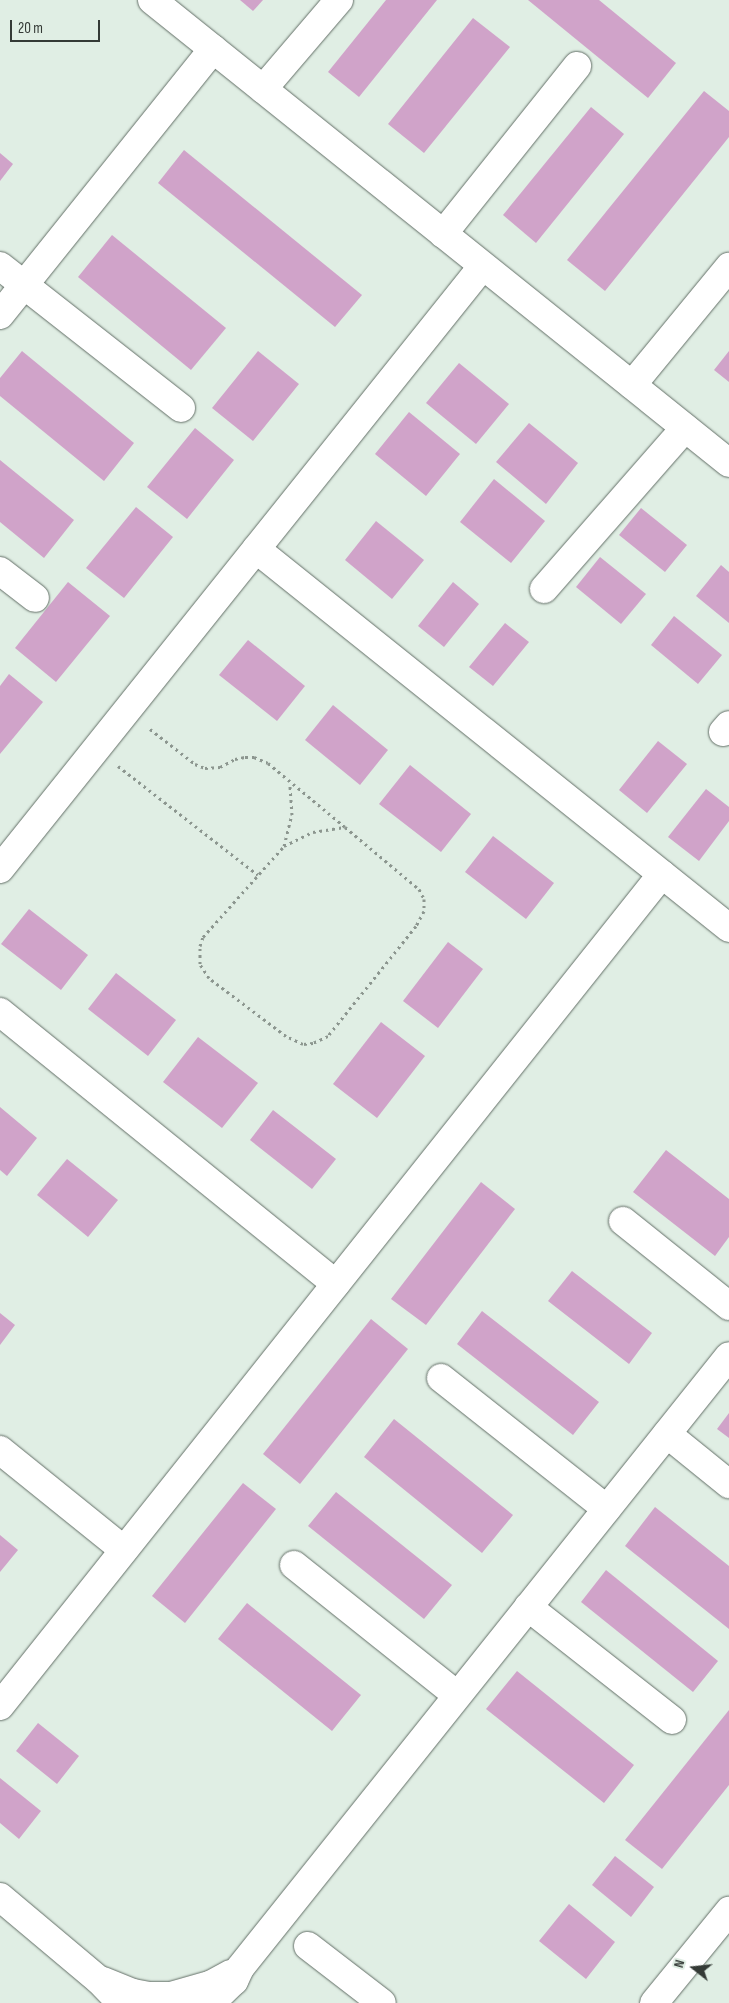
<!DOCTYPE html>
<html>
<head>
<meta charset="utf-8">
<style>
	body { margin:0 }
	#map { position:relative; width:729px; height:2003px; overflow:hidden; background:#e0eee4; font-family:"Sofia Sans Condensed",sans-serif }
	div>[style] { position:absolute }
	[style*='--x'] { left:calc(var(--x)*1px); top:calc(var(--y)*1px); width:calc(var(--w)*1px); rotate:calc(var(--a)*1deg) }
	.building>* { inset:0; background:#d0a3c9 }
	.path>* { height:3px; margin-top:-1.5px; transform-origin:0; background:repeating-linear-gradient(90deg,#8c968f 0 2.5px,transparent 0 6.5px) }
	.roads { filter:drop-shadow(0 0 1px #636f67) drop-shadow(0 0 1px #636f67) }
	.minor>* { height:28px; margin:-14px; padding:0 14px; transform-origin:14px; border-radius:14px; background:#fff }
	span { translate:-50% -50%; white-space:nowrap; text-align:center; line-height:1.15; -webkit-text-stroke:5px #e0eee4; paint-order:stroke }
	.north { position:absolute; left:669px; top:1943px; width:50px; height:50px; -webkit-text-stroke:4px #e0eee4; paint-order:stroke; rotate:286deg; font-size:14px; font-weight:700; line-height:20px; text-align:center; color:#343a36 }
	.north::after { content:''; display:block; margin:auto; width:18px; height:22px; background:#343a36; clip-path:polygon(50% 0,100% 100%,50% 72%,0 100%) }
	.scale { position:absolute; left:10px; top:20px; width:90px; height:22px; box-sizing:border-box; border:2px solid #343a36; border-top:0; padding-left:6px; font-size:15px; line-height:18px; white-space:nowrap; color:#343a36; -webkit-text-stroke:4px #e0eee4; paint-order:stroke }
</style>
</head>
<body>
<div id="map">
	<div class="building">
		<div style="clip-path:polygon(240px 0,263px 0,253px 11px)"></div>
		<div style="clip-path:polygon(386px 0,437px 0,359px 97px,328px 72px)"></div>
		<div style="clip-path:polygon(528px 0,599px 0,676px 63px,648px 98px)"></div>
		<div style="clip-path:polygon(473px 18px,510px 47px,424px 153px,388px 124px)"></div>
		<div style="clip-path:polygon(704px 91px,729px 111px,729px 137px,605px 291px,567px 260px)"></div>
		<div style="clip-path:polygon(591px 107px,624px 134px,536px 243px,503px 215px)"></div>
		<div style="clip-path:polygon(184px 150px,362px 295px,335px 327px,158px 183px)"></div>
		<div style="clip-path:polygon(0 153px,13px 164px,0 181px)"></div>
		<div style="clip-path:polygon(112px 235px,226px 328px,191px 370px,78px 277px)"></div>
		<div style="clip-path:polygon(22px 351px,134px 443px,104px 481px,0 396px,0 378px)"></div>
		<div style="clip-path:polygon(258px 351px,299px 384px,253px 441px,212px 408px)"></div>
		<div style="clip-path:polygon(729px 351px,729px 382px,714px 370px)"></div>
		<div style="clip-path:polygon(459px 363px,509px 404px,476px 444px,426px 403px)"></div>
		<div style="clip-path:polygon(409px 412px,460px 454px,426px 496px,375px 454px)"></div>
		<div style="clip-path:polygon(529px 423px,578px 463px,546px 504px,496px 462px)"></div>
		<div style="clip-path:polygon(195px 428px,234px 460px,187px 519px,147px 487px)"></div>
		<div style="clip-path:polygon(0 460px,74px 520px,44px 558px,0 522px)"></div>
		<div style="clip-path:polygon(494px 479px,545px 521px,511px 563px,460px 522px)"></div>
		<div style="clip-path:polygon(136px 507px,173px 537px,124px 598px,86px 568px)"></div>
		<div style="clip-path:polygon(641px 508px,687px 545px,665px 572px,619px 535px)"></div>
		<div style="clip-path:polygon(376px 521px,424px 560px,392px 599px,345px 560px)"></div>
		<div style="clip-path:polygon(600px 557px,646px 594px,621px 624px,576px 587px)"></div>
		<div style="clip-path:polygon(721px 565px,729px 572px,729px 623px,696px 596px)"></div>
		<div style="clip-path:polygon(68px 582px,110px 616px,56px 682px,15px 648px)"></div>
		<div style="clip-path:polygon(453px 582px,479px 604px,444px 647px,418px 626px)"></div>
		<div style="clip-path:polygon(674px 616px,722px 655px,698px 684px,651px 645px)"></div>
		<div style="clip-path:polygon(505px 623px,529px 642px,493px 686px,469px 667px)"></div>
		<div style="clip-path:polygon(248px 640px,305px 686px,277px 721px,219px 675px)"></div>
		<div style="clip-path:polygon(9px 674px,43px 702px,0 754px,0 686px)"></div>
		<div style="clip-path:polygon(333px 705px,388px 750px,360px 785px,305px 740px)"></div>
		<div style="clip-path:polygon(658px 741px,687px 764px,647px 813px,619px 790px)"></div>
		<div style="clip-path:polygon(410px 765px,471px 814px,441px 852px,379px 804px)"></div>
		<div style="clip-path:polygon(706px 789px,729px 807px,729px 821px,699px 861px,668px 837px)"></div>
		<div style="clip-path:polygon(493px 836px,554px 883px,526px 919px,465px 872px)"></div>
		<div style="clip-path:polygon(29px 909px,88px 955px,61px 990px,1px 944px)"></div>
		<div style="clip-path:polygon(448px 942px,483px 969px,438px 1028px,403px 1001px)"></div>
		<div style="clip-path:polygon(116px 973px,176px 1020px,148px 1056px,88px 1009px)"></div>
		<div style="clip-path:polygon(381px 1022px,425px 1056px,377px 1118px,333px 1084px)"></div>
		<div style="clip-path:polygon(198px 1037px,258px 1083px,222px 1128px,163px 1082px)"></div>
		<div style="clip-path:polygon(0 1107px,37px 1138px,7px 1176px,0 1170px)"></div>
		<div style="clip-path:polygon(273px 1110px,336px 1159px,312px 1189px,250px 1140px)"></div>
		<div style="clip-path:polygon(666px 1150px,729px 1199px,729px 1237px,715px 1256px,633px 1192px)"></div>
		<div style="clip-path:polygon(67px 1159px,118px 1200px,88px 1237px,37px 1195px)"></div>
		<div style="clip-path:polygon(481px 1182px,515px 1209px,426px 1325px,391px 1299px)"></div>
		<div style="clip-path:polygon(572px 1271px,652px 1333px,629px 1364px,548px 1301px)"></div>
		<div style="clip-path:polygon(482px 1311px,599px 1402px,573px 1435px,457px 1344px)"></div>
		<div style="clip-path:polygon(0 1313px,15px 1325px,0 1345px)"></div>
		<div style="clip-path:polygon(371px 1319px,408px 1349px,300px 1484px,263px 1454px)"></div>
		<div style="clip-path:polygon(729px 1413px,729px 1438px,717px 1429px)"></div>
		<div style="clip-path:polygon(394px 1419px,513px 1515px,482px 1553px,364px 1457px)"></div>
		<div style="clip-path:polygon(243px 1483px,276px 1509px,185px 1623px,152px 1596px)"></div>
		<div style="clip-path:polygon(336px 1492px,452px 1585px,424px 1619px,308px 1526px)"></div>
		<div style="clip-path:polygon(655px 1507px,729px 1566px,729px 1629px,625px 1546px)"></div>
		<div style="clip-path:polygon(0 1535px,18px 1550px,0 1572px)"></div>
		<div style="clip-path:polygon(606px 1570px,718px 1661px,693px 1692px,581px 1602px)"></div>
		<div style="clip-path:polygon(247px 1603px,361px 1695px,332px 1731px,218px 1639px)"></div>
		<div style="clip-path:polygon(517px 1671px,634px 1765px,604px 1803px,486px 1709px)"></div>
		<div style="clip-path:polygon(729px 1710px,729px 1785px,662px 1869px,625px 1840px)"></div>
		<div style="clip-path:polygon(38px 1723px,79px 1756px,57px 1784px,16px 1751px)"></div>
		<div style="clip-path:polygon(0 1778px,41px 1811px,19px 1839px,0 1823px)"></div>
		<div style="clip-path:polygon(615px 1856px,654px 1887px,631px 1917px,592px 1885px)"></div>
		<div style="clip-path:polygon(569px 1904px,615px 1942px,586px 1979px,539px 1941px)"></div>
	</div>
	<div class="path">
		<div style="--x:150;--y:729;--w:57;--a:37.9"></div>
		<div style="--x:195;--y:764;--w:11;--a:22"></div>
		<div style="--x:205;--y:768;--w:15;--a:-4"></div>
		<div style="--x:220;--y:767;--w:17;--a:-28"></div>
		<div style="--x:235;--y:759;--w:10;--a:-11"></div>
		<div style="--x:245;--y:757;--w:9;--a:0"></div>
		<div style="--x:254;--y:757;--w:15;--a:23"></div>
		<div style="--x:268;--y:763;--w:100;--a:39.7"></div>
		<div style="--x:345;--y:827;--w:97;--a:40"></div>
		<div style="--x:419;--y:889;--w:11;--a:63"></div>
		<div style="--x:424;--y:899;--w:12;--a:90"></div>
		<div style="--x:424;--y:911;--w:17;--a:118"></div>
		<div style="--x:416;--y:926;--w:141;--a:128.7"></div>
		<div style="--x:328;--y:1036;--w:17;--a:155"></div>
		<div style="--x:313;--y:1043;--w:10;--a:174"></div>
		<div style="--x:303;--y:1044;--w:19;--a:-155"></div>
		<div style="--x:286;--y:1036;--w:96;--a:-143"></div>
		<div style="--x:209;--y:978;--w:17;--a:-123"></div>
		<div style="--x:200;--y:964;--w:18;--a:-90"></div>
		<div style="--x:200;--y:946;--w:9;--a:-72"></div>
		<div style="--x:203;--y:937;--w:122;--a:-48.3"></div>
		<div style="--x:284;--y:846;--w:32;--a:-26"></div>
		<div style="--x:313;--y:832;--w:32;--a:-9"></div>
		<div style="--x:118;--y:766;--w:177;--a:37.9"></div>
		<div style="--x:284;--y:846;--w:32;--a:-76"></div>
		<div style="--x:292;--y:815;--w:32;--a:-94"></div>
	</div>
	<div class="roads">
		<div class="minor">
			<div style="--x:152;--y:0;--w:740;--a:38.74"></div>
			<div style="--x:263;--y:89;--w:117;--a:-49.5"></div>
			<div style="--x:443;--y:234;--w:215;--a:-51.4"></div>
			<div style="--x:0;--y:266;--w:230;--a:38.1"></div>
			<div style="--x:0;--y:315;--w:341;--a:-51.3"></div>
			<div style="--x:632;--y:385;--w:153;--a:-50.6"></div>
			<div style="--x:256;--y:549;--w:606;--a:38.7"></div>
			<div style="--x:0;--y:571;--w:44;--a:37.6"></div>
			<div style="--x:544;--y:589;--w:214;--a:-48.8"></div>
			<div style="--x:723;--y:732;--w:9;--a:-49"></div>
			<div style="--x:0;--y:869;--w:771;--a:-51.32"></div>
			<div style="--x:0;--y:1012;--w:432;--a:39"></div>
			<div style="--x:623;--y:1221;--w:136;--a:38.7"></div>
			<div style="--x:441;--y:1378;--w:211;--a:38.3"></div>
			<div style="--x:667;--y:1434;--w:80;--a:38.9"></div>
			<div style="--x:0;--y:1450;--w:159;--a:38.9"></div>
			<div style="--x:294;--y:1565;--w:208;--a:38.6"></div>
			<div style="--x:528;--y:1607;--w:183;--a:38.1"></div>
			<div style="--x:0;--y:1706;--w:1063;--a:-51.49"></div>
			<div style="--x:0;--y:1897;--w:129;--a:40"></div>
			<div style="--x:99;--y:1980;--w:32;--a:46"></div>
			<div style="--x:308;--y:1946;--w:93;--a:37.6"></div>
			<div style="--x:103;--y:1981;--w:32;--a:22"></div>
			<div style="--x:133;--y:1993;--w:16;--a:11"></div>
			<div style="--x:149;--y:1996;--w:22;--a:0"></div>
			<div style="--x:171;--y:1996;--w:41;--a:-15.8"></div>
			<div style="--x:210;--y:1985;--w:24;--a:-28"></div>
			<div style="--x:211;--y:2003;--w:32;--a:-44"></div>
			<div style="--x:234;--y:1981;--w:14;--a:-65"></div>
			<div style="--x:240;--y:1968;--w:783;--a:-51.37"></div>
			<div style="--x:654;--y:2003;--w:119;--a:-50.8"></div>
		</div>
	</div>
	<div class="north">N</div>
	<div class="scale">20 m</div>
</div>
</body>
</html>
